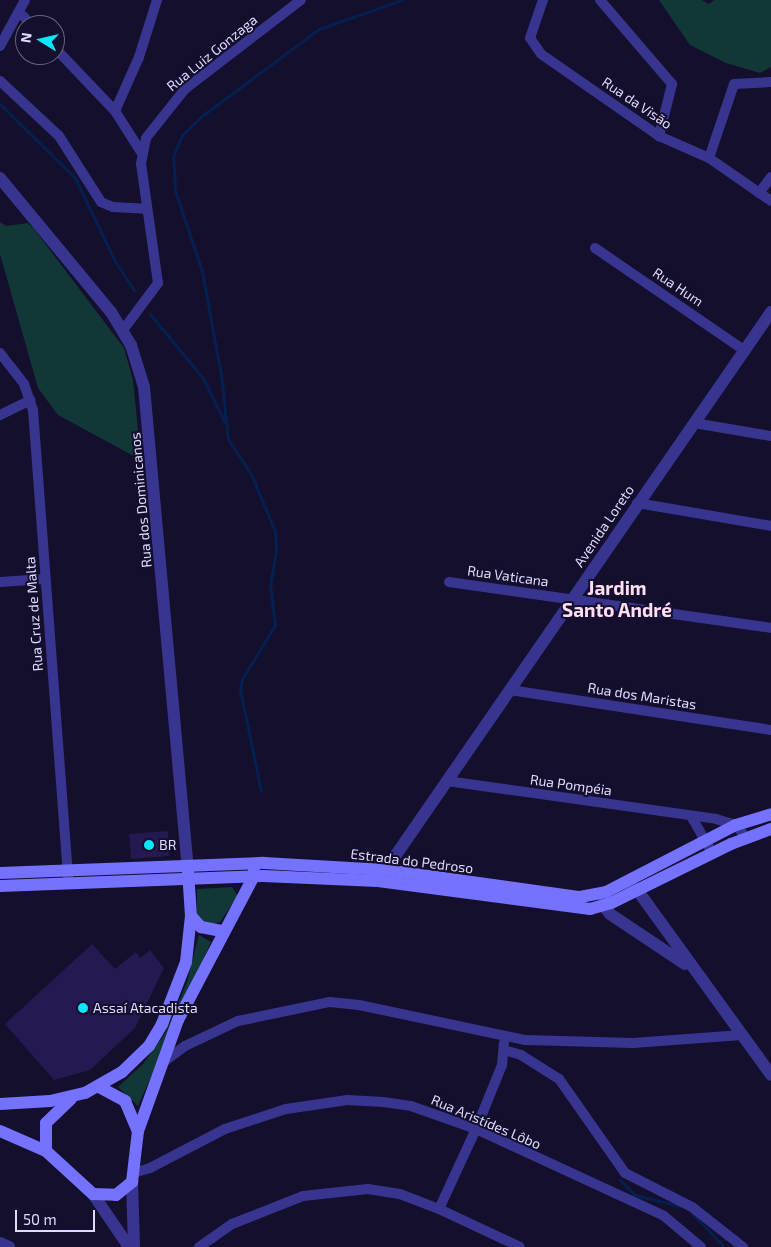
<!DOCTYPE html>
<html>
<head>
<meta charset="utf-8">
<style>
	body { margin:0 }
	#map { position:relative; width:771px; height:1247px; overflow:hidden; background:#140f2d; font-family:"Exo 2",sans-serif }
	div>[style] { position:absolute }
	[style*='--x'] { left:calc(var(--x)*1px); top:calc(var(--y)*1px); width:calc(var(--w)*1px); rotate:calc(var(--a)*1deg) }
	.green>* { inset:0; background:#113837 }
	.stream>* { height:3px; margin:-1.5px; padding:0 1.5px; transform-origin:1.5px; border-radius:1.5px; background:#052050 }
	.building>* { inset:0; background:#241951 }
	.minor>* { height:10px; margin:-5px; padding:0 5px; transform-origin:5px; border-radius:5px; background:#383591 }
	.tertiary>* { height:12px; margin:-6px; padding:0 6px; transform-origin:6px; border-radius:6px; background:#383591 }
	.secondary>* { height:12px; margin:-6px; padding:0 6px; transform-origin:6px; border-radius:6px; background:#7572ff }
	.dots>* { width:14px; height:14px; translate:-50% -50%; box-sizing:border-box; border:2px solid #140f2d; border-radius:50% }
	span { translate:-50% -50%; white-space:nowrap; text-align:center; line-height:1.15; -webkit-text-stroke:4px #140f2d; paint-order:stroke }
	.street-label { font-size:14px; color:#dfdbff }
	.poi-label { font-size:14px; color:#dfdbff }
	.left { translate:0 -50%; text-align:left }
	.district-label { font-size:19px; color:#ffddf3; font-weight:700 }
	.north { position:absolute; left:15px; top:15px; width:50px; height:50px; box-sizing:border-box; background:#140f2d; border:1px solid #656181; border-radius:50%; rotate:279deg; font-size:14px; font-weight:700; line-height:20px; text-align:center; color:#dfdbff }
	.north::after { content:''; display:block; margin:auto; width:18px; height:22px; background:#07e6ff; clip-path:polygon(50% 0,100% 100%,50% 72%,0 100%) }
	.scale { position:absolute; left:15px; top:1210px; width:80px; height:22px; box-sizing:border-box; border:2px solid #dfdbff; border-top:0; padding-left:6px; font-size:15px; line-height:18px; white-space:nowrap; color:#dfdbff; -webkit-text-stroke:4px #140f2d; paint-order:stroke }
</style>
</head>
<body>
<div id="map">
	<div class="green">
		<div style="clip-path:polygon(659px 0,702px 0,709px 4px,714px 0,771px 0,771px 67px,760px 73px,726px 63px,690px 45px)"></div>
		<div style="clip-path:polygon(0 222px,6px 226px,28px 223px,34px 229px,124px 348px,133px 380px,141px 460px,58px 415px,38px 388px,0 254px)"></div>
		<div style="clip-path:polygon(232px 887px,238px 896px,220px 922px,208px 925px,197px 917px,197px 889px)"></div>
		<div style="clip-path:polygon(199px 935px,211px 942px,138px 1106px,118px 1087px,143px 1064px,166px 1032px,187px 982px)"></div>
	</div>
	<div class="stream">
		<div style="--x:0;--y:104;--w:105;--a:44.6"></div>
		<div style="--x:75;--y:178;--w:92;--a:64.3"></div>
		<div style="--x:115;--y:261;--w:35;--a:57"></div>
		<div style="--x:150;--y:314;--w:83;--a:50.4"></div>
		<div style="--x:203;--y:378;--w:48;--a:64"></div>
		<div style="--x:261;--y:791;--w:103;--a:-101.7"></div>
		<div style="--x:240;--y:690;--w:11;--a:-80"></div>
		<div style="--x:242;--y:679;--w:63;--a:-58.6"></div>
		<div style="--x:275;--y:625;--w:40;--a:-97.1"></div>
		<div style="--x:270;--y:585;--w:35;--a:-80"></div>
		<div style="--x:276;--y:551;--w:20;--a:-93"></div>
		<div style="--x:275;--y:531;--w:62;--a:-112.8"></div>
		<div style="--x:251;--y:474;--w:42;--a:-123.3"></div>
		<div style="--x:228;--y:439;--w:64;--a:-96.2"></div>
		<div style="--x:221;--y:375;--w:106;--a:-100.4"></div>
		<div style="--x:202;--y:271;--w:84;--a:-108.6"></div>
		<div style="--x:175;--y:191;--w:34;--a:-93"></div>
		<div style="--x:173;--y:157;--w:24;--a:-68"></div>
		<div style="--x:182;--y:135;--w:29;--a:-44"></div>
		<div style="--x:203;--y:115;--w:144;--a:-36.6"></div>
		<div style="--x:319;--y:29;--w:88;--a:-19.3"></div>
		<div style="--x:620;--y:1180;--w:21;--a:45"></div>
		<div style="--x:635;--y:1195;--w:46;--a:13.7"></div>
		<div style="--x:692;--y:1213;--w:47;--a:46.7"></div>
	</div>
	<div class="building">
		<div style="clip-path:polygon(168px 831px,169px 856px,131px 859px,129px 834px)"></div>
		<div style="clip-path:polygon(92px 944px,115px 969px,136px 952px,140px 958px,150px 950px,164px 968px,135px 1028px,90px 1070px,54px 1080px,5px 1024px)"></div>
	</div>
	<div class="minor">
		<div style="--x:543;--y:0;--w:40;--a:108.9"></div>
		<div style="--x:530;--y:38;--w:19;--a:55"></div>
		<div style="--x:541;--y:54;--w:144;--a:34.8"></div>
		<div style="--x:659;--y:136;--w:55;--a:23.7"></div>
		<div style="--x:709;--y:158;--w:75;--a:34.7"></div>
		<div style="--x:600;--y:0;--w:111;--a:49.4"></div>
		<div style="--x:672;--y:84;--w:54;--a:104"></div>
		<div style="--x:21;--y:14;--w:16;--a:45"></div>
		<div style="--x:0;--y:46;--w:52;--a:-61.5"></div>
		<div style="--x:55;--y:48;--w:87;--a:46.4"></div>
		<div style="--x:115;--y:111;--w:49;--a:57.6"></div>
		<div style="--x:0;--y:81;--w:81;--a:43"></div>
		<div style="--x:59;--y:136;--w:78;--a:57.5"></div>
		<div style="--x:101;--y:202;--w:13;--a:23"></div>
		<div style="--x:113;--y:207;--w:33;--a:3"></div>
		<div style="--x:115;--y:111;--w:59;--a:-66"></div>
		<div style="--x:139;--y:57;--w:60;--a:-72.5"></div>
		<div style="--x:709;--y:158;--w:78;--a:-71.3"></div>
		<div style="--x:734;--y:84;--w:37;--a:-3"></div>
		<div style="--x:759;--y:193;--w:20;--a:-53"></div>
		<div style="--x:595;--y:248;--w:181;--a:34.4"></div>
		<div style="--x:123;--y:330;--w:59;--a:-53.3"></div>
		<div style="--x:158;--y:283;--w:120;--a:-98.1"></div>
		<div style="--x:141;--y:164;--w:26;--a:-79"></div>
		<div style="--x:146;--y:138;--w:63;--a:-51.5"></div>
		<div style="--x:185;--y:89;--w:146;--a:-37.5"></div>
		<div style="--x:0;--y:353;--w:39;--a:52"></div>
		<div style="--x:24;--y:384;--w:28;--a:71"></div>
		<div style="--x:33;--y:410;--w:469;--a:85.7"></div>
		<div style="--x:0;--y:415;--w:34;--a:-26"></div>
		<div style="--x:694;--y:423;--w:78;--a:9.6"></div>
		<div style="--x:637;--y:503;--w:136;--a:9.7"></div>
		<div style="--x:0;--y:582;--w:45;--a:-3.8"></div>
		<div style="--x:449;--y:582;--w:325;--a:8.1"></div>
		<div style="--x:510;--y:690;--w:264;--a:8.7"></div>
		<div style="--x:447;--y:781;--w:272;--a:8"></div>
		<div style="--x:716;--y:819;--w:21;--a:17"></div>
		<div style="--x:736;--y:825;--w:16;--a:52"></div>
		<div style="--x:691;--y:816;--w:36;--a:60"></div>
		<div style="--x:504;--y:1050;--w:18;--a:16"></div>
		<div style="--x:521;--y:1055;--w:45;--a:32.3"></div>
		<div style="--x:559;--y:1079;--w:115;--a:54.9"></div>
		<div style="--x:625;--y:1173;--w:75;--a:26.9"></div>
		<div style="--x:692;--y:1207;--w:65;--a:38.1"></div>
		<div style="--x:161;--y:1064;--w:30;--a:-37"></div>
		<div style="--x:185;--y:1046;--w:59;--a:-25.3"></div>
		<div style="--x:238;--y:1021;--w:94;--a:-11.7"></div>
		<div style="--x:330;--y:1002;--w:29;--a:6"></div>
		<div style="--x:359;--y:1005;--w:170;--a:11.9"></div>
		<div style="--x:525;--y:1040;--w:108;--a:1.6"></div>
		<div style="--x:633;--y:1043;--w:109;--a:-4.2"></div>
		<div style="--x:133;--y:1173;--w:18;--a:-16"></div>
		<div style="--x:150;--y:1168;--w:85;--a:-27.5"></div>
		<div style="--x:225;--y:1129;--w:64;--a:-18.2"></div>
		<div style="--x:286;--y:1109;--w:62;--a:-8.4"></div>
		<div style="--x:347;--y:1100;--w:36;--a:3"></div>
		<div style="--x:383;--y:1102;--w:28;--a:8"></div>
		<div style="--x:411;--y:1106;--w:69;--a:19.5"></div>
		<div style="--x:476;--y:1129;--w:207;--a:24.8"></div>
		<div style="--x:664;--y:1216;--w:48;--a:40"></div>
		<div style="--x:439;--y:1209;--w:88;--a:-65.2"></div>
		<div style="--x:476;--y:1129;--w:69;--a:-67.9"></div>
		<div style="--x:502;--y:1065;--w:22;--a:-85"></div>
		<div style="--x:199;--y:1247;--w:40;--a:-34.9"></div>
		<div style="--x:232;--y:1224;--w:76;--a:-21.5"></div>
		<div style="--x:303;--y:1196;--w:65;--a:-6.1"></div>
		<div style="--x:368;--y:1189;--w:32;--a:9"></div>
		<div style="--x:400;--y:1194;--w:42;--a:21"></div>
		<div style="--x:439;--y:1209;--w:89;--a:25.1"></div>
	</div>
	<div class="tertiary">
		<div style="--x:0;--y:178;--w:174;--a:50.4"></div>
		<div style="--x:111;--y:312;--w:39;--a:59"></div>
		<div style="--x:131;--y:345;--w:44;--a:72.8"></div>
		<div style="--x:144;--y:387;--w:481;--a:84.8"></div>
		<div style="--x:380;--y:878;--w:688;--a:-55.36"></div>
		<div style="--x:629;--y:884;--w:11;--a:38"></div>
		<div style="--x:638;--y:891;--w:227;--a:54.1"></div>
		<div style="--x:605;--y:896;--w:10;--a:96"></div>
		<div style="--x:604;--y:906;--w:10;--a:53"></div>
		<div style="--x:610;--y:914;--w:90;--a:33.7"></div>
		<div style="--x:132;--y:1182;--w:65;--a:88.2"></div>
		<div style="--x:93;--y:1194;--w:64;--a:55.8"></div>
		<div style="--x:0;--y:1243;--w:10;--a:24"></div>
	</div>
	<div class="secondary">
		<div style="--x:0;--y:873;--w:264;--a:-2.2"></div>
		<div style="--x:264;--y:863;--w:121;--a:3.3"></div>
		<div style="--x:385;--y:870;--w:197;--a:7.9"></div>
		<div style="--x:580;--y:897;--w:26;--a:-11"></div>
		<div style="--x:606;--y:892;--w:146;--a:-27.3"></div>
		<div style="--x:736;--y:825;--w:37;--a:-17"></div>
		<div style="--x:0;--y:886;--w:263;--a:-2.2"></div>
		<div style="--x:263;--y:876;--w:115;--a:2.5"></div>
		<div style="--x:378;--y:881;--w:214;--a:7.5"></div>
		<div style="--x:590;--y:909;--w:22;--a:-16"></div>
		<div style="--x:611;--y:903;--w:134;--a:-26.2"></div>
		<div style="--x:731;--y:844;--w:43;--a:-20.6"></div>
		<div style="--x:191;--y:916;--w:15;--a:48"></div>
		<div style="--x:201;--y:927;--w:21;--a:11"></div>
		<div style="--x:99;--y:1087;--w:30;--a:28"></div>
		<div style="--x:125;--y:1101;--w:33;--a:67"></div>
		<div style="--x:0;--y:1104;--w:50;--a:-3.4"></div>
		<div style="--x:50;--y:1101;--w:36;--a:-13"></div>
		<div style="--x:85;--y:1093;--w:43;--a:-29.6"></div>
		<div style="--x:122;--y:1072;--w:37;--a:-44"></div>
		<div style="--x:149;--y:1046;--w:26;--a:-59"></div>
		<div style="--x:162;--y:1024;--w:66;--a:-68.8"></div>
		<div style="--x:186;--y:962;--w:46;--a:-83.8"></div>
		<div style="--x:191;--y:916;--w:45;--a:-93.8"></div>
		<div style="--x:0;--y:1131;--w:50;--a:23.5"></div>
		<div style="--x:46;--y:1151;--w:64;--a:42.5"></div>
		<div style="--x:93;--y:1194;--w:23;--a:2"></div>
		<div style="--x:116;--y:1195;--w:21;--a:-39"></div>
		<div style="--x:132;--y:1182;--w:51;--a:-83.3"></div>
		<div style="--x:138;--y:1131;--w:118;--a:-70.2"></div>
		<div style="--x:178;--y:1020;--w:163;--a:-62.2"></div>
		<div style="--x:254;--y:876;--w:6;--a:-90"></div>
		<div style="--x:46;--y:1151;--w:28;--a:-90"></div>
		<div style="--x:46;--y:1123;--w:35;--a:-44"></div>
	</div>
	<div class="dots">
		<div style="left:149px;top:845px;background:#07e6ff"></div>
		<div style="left:83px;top:1008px;background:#07e6ff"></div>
	</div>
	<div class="street-label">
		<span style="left:212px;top:53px;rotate:-39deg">Rua Luiz Gonzaga</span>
		<span style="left:637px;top:103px;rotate:34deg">Rua da Visão</span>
		<span style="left:678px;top:287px;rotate:34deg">Rua Hum</span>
		<span style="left:141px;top:500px;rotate:-95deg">Rua dos Dominicanos</span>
		<span style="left:604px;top:526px;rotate:-56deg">Avenida Loreto</span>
		<span style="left:508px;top:576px;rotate:8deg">Rua Vaticana</span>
		<span style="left:34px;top:614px;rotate:-94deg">Rua Cruz de Malta</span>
		<span style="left:642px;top:696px;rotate:9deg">Rua dos Maristas</span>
		<span style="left:571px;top:785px;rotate:8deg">Rua Pompéia</span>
		<span style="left:412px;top:861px;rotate:7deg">Estrada do Pedroso</span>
		<span style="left:486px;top:1122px;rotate:23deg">Rua Aristídes Lôbo</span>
	</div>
	<div class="poi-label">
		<span class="left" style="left:159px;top:845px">BR</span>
		<span class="left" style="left:93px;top:1008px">Assaí Atacadista</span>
	</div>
	<div class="district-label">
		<span style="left:617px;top:599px">Jardim<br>Santo André</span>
	</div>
	<div class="north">N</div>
	<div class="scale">50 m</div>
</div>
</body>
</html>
